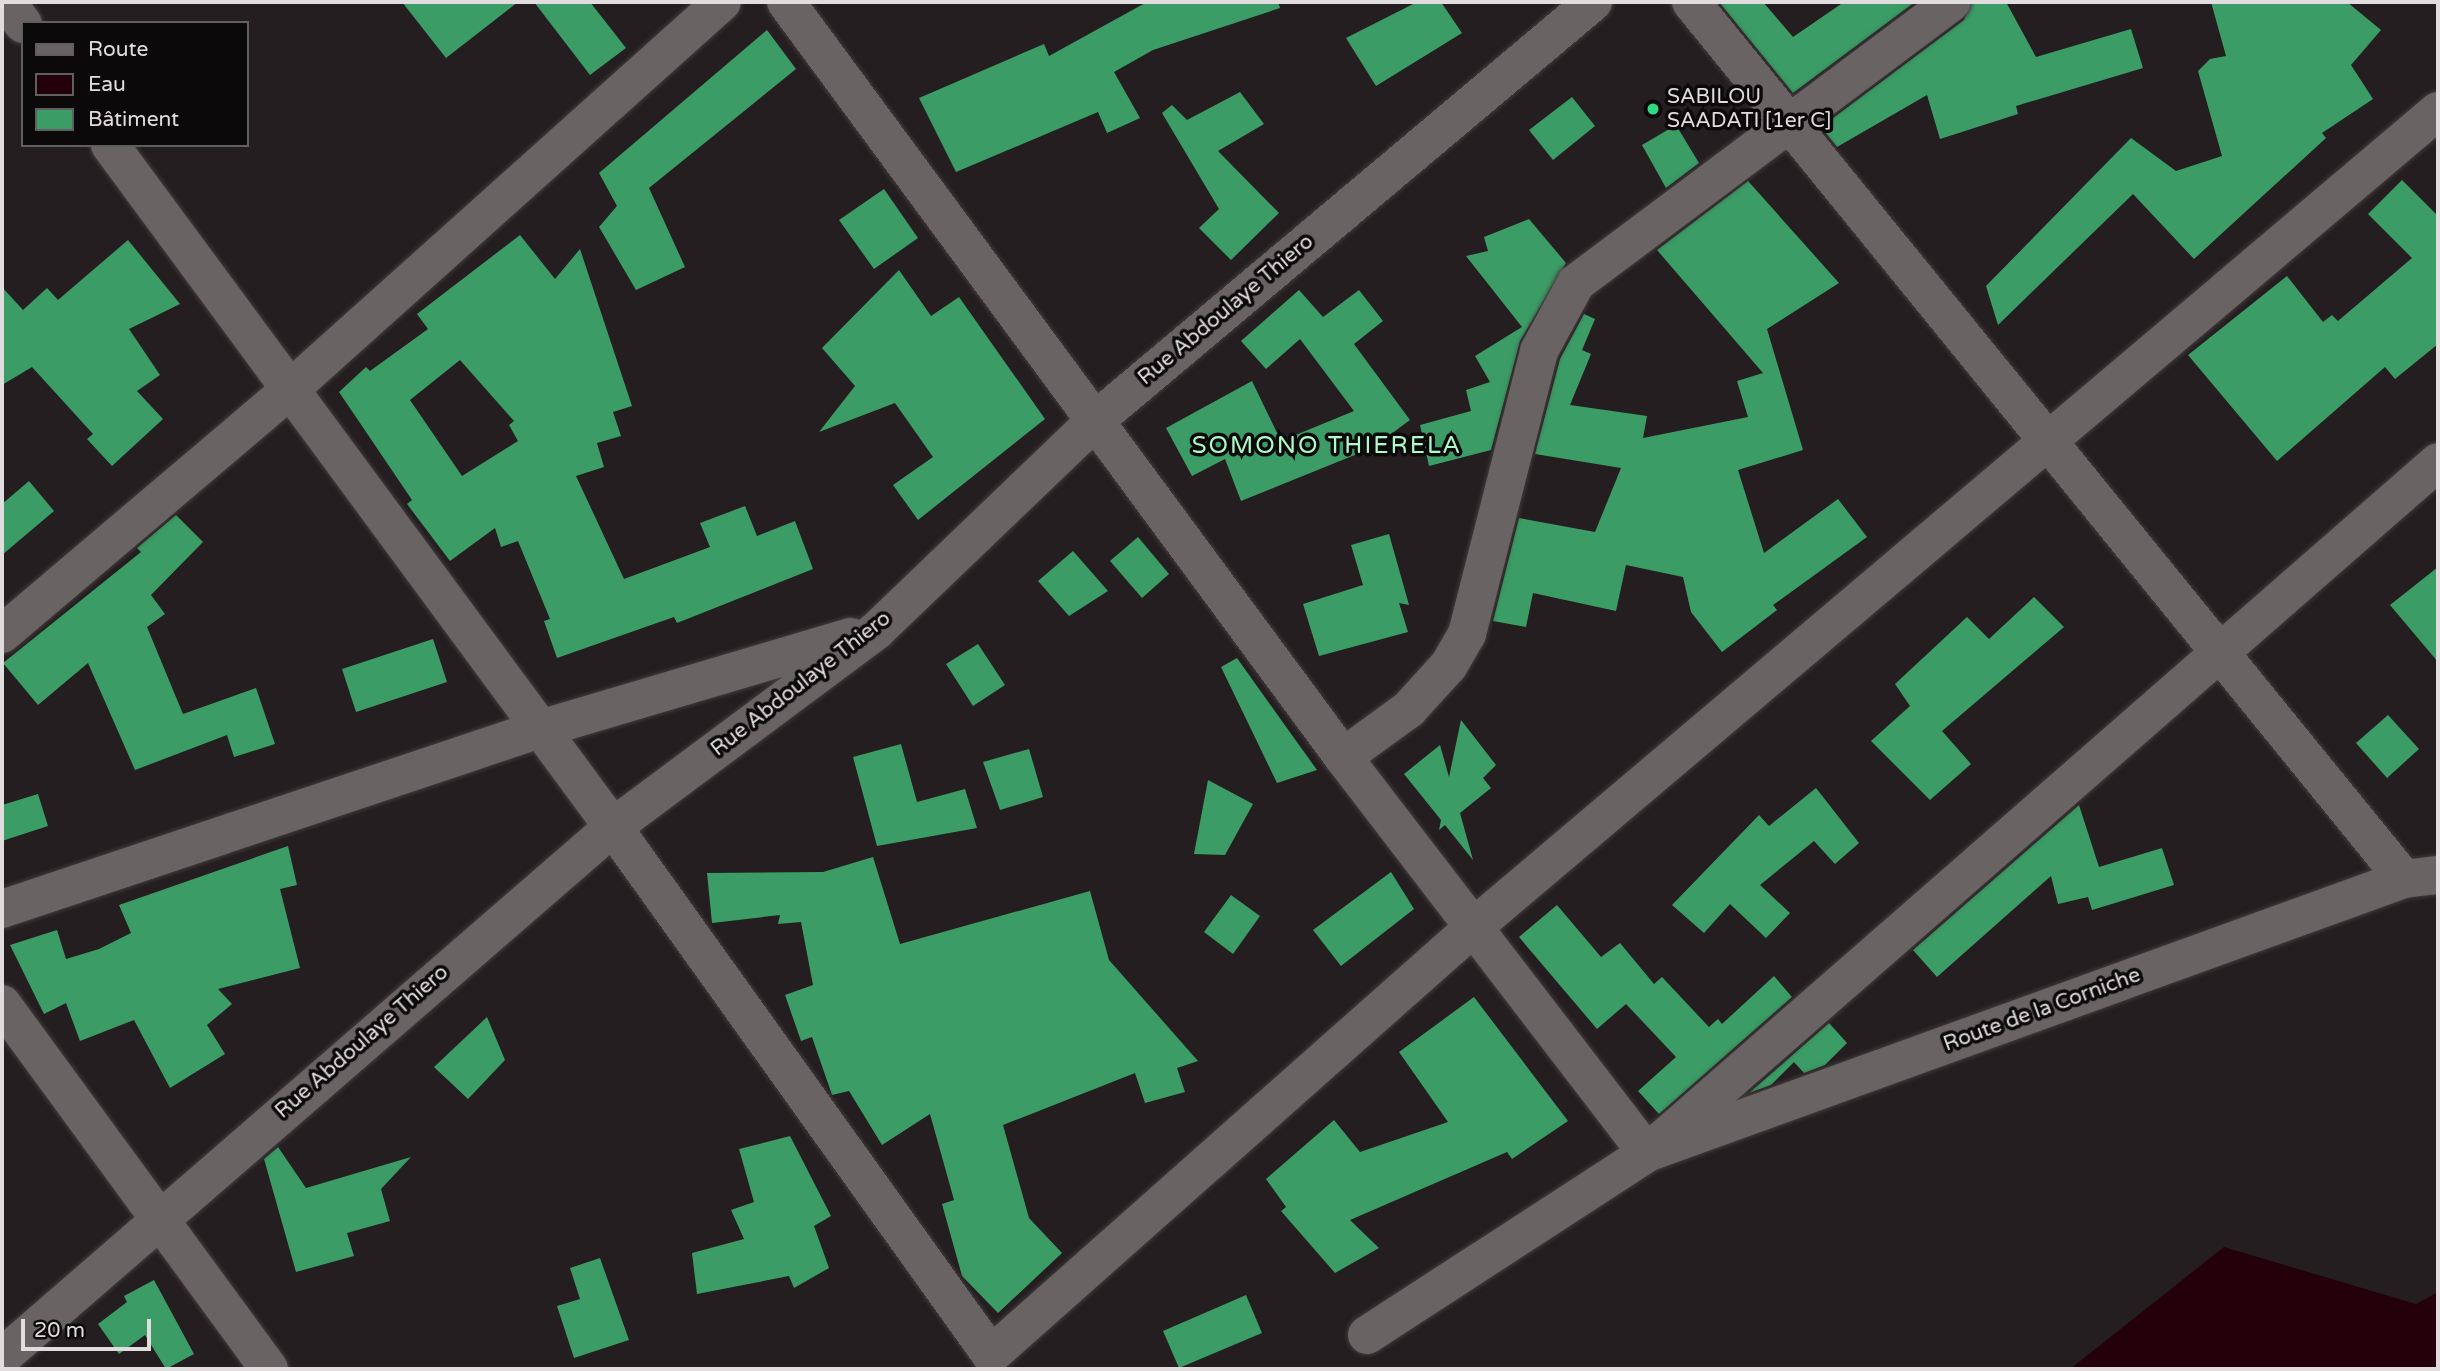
<!DOCTYPE html>
<html>
<head>
<meta charset="utf-8">
<style>
	body { margin:0 }
	#map { position:relative; width:2440px; height:1371px; overflow:hidden; background:#241e20; font-family:"Varela Round",sans-serif }
	div>[style] { position:absolute }
	[style*='--x'] { left:calc(var(--x)*1px); top:calc(var(--y)*1px); width:calc(var(--w)*1px); rotate:calc(var(--a)*1deg) }
	.water>* { inset:0; background:#24000b }
	.building>* { inset:0; background:#3b9d65 }
	.roads { filter:drop-shadow(0 0 2px #403b3c) drop-shadow(0 0 2px #403b3c) }
	.minor>* { height:38px; margin:-19px; padding:0 19px; transform-origin:19px; border-radius:19px; background:#6a6364 }
	.dots>* { width:19px; height:19px; translate:-50% -50%; box-sizing:border-box; border:4px solid #0c090a; border-radius:50% }
	span { translate:-50% -50%; white-space:nowrap; text-align:center; line-height:1.15; -webkit-text-stroke:7px #0c090a; paint-order:stroke }
	.poi-label { font-size:21px; color:#e1ddde }
	.left { translate:0 -50%; text-align:left }
	.street-label { font-size:21px; color:#e1ddde }
	.quarter-label { font-size:24px; color:#aef9c7; letter-spacing:2px }
	.frame { position:absolute; inset:0; border:4px solid #e1ddde; pointer-events:none }
	.legend { position:absolute; left:21px; top:21px; width:228px; height:126px; box-sizing:border-box; background:#0c090a; border:2px solid #615e5f; margin:0; padding:9px 12px; list-style:none; font-size:21px; color:#e1ddde }
	.legend li { display:flex; align-items:center; gap:14px; height:35px }
	.legend b { width:35px; border:2px solid #615e5f }
	.scale { position:absolute; left:21px; top:1319px; width:130px; height:32px; box-sizing:border-box; border:4px solid #e1ddde; border-top:0; padding-left:9px; font-size:21px; line-height:24px; white-space:nowrap; color:#e1ddde; -webkit-text-stroke:5px #0c090a; paint-order:stroke }
</style>
</head>
<body>
<div id="map">
	<div class="water">
		<div style="clip-path:polygon(2224px 1247px,2416px 1304px,2438px 1292px,2438px 1369px,2070px 1369px)"></div>
	</div>
	<div class="building">
		<div style="clip-path:polygon(402px 2px,518px 2px,446px 58px)"></div>
		<div style="clip-path:polygon(534px 2px,590px 2px,626px 48px,590px 75px)"></div>
		<div style="clip-path:polygon(1147px 2px,1278px 2px,1280px 8px,1153px 50px,1114px 72px,1140px 118px,1107px 133px,1098px 112px,956px 172px,919px 98px,1044px 44px,1049px 56px)"></div>
		<div style="clip-path:polygon(1417px 2px,1441px 2px,1462px 33px,1376px 86px,1346px 38px)"></div>
		<div style="clip-path:polygon(1719px 2px,1763px 2px,1793px 37px,1844px 2px,1915px 2px,1793px 93px)"></div>
		<div style="clip-path:polygon(1972px 2px,2006px 2px,2036px 57px,2131px 29px,2143px 68px,2016px 106px,2018px 114px,1940px 139px,1927px 95px,1837px 147px,1821px 127px,1964px 20px)"></div>
		<div style="clip-path:polygon(2211px 2px,2347px 2px,2381px 30px,2351px 65px,2373px 99px,2322px 133px,2326px 138px,2194px 259px,2133px 194px,1998px 325px,1986px 286px,2131px 138px,2176px 171px,2222px 156px,2198px 71px,2210px 59px,2226px 56px)"></div>
		<div style="clip-path:polygon(767px 30px,796px 69px,649px 188px,685px 267px,636px 290px,599px 227px,617px 206px,599px 173px)"></div>
		<div style="clip-path:polygon(1240px 92px,1264px 124px,1218px 151px,1279px 213px,1231px 260px,1199px 228px,1219px 209px,1162px 113px,1172px 105px,1187px 120px)"></div>
		<div style="clip-path:polygon(1572px 97px,1595px 126px,1553px 160px,1529px 130px)"></div>
		<div style="clip-path:polygon(1676px 125px,1699px 163px,1666px 188px,1642px 145px)"></div>
		<div style="clip-path:polygon(2402px 180px,2438px 216px,2438px 344px,2395px 379px,2385px 367px,2277px 461px,2188px 355px,2287px 276px,2323px 322px,2332px 315px,2338px 321px,2412px 258px,2368px 214px)"></div>
		<div style="clip-path:polygon(1748px 181px,1839px 283px,1767px 329px,1803px 450px,1738px 470px,1764px 553px,1838px 499px,1867px 537px,1773px 605px,1777px 610px,1722px 652px,1691px 612px,1683px 577px,1626px 565px,1616px 611px,1533px 593px,1526px 627px,1493px 621px,1519px 518px,1595px 532px,1621px 468px,1535px 454px,1560px 359px,1584px 314px,1595px 319px,1582px 350px,1591px 354px,1570px 405px,1647px 416px,1643px 438px,1748px 417px,1737px 381px,1763px 373px,1657px 250px)"></div>
		<div style="clip-path:polygon(884px 189px,918px 238px,874px 269px,839px 220px)"></div>
		<div style="clip-path:polygon(1529px 219px,1566px 263px,1520px 341px,1491px 450px,1429px 466px,1420px 425px,1471px 411px,1466px 390px,1490px 382px,1475px 356px,1522px 327px,1466px 256px,1488px 251px,1484px 237px)"></div>
		<div style="clip-path:polygon(evenodd,520px 235px,555px 279px,580px 249px,632px 406px,613px 412px,621px 436px,597px 443px,604px 467px,576px 476px,624px 579px,710px 547px,700px 523px,745px 506px,757px 536px,795px 521px,813px 569px,677px 623px,674px 617px,557px 658px,544px 621px,550px 619px,518px 541px,501px 547px,495px 528px,450px 561px,407px 504px,412px 500px,339px 392px,366px 367px,370px 371px,428px 329px,417px 314px,520px 235px,460px 360px,514px 421px,509px 425px,518px 441px,462px 476px,410px 400px,460px 360px)"></div>
		<div style="clip-path:polygon(128px 240px,180px 304px,129px 329px,160px 375px,137px 391px,163px 419px,112px 466px,87px 439px,93px 434px,32px 367px,2px 385px,2px 287px,23px 310px,47px 288px,58px 300px)"></div>
		<div style="clip-path:polygon(899px 270px,931px 316px,959px 297px,1045px 419px,918px 520px,893px 485px,933px 457px,895px 403px,819px 432px,855px 386px,822px 348px)"></div>
		<div style="clip-path:polygon(1299px 290px,1323px 317px,1359px 290px,1383px 321px,1354px 344px,1410px 420px,1372px 448px,1241px 501px,1225px 459px,1192px 476px,1166px 428px,1252px 381px,1281px 441px,1354px 411px,1300px 339px,1266px 369px,1241px 341px)"></div>
		<div style="clip-path:polygon(29px 481px,54px 511px,2px 555px,2px 504px)"></div>
		<div style="clip-path:polygon(176px 515px,203px 542px,151px 595px,165px 614px,147px 627px,183px 714px,256px 688px,275px 744px,234px 757px,227px 735px,135px 770px,88px 663px,38px 705px,3px 663px,141px 552px,137px 548px)"></div>
		<div style="clip-path:polygon(1389px 534px,1409px 605px,1399px 603px,1408px 632px,1319px 656px,1303px 604px,1363px 585px,1351px 545px)"></div>
		<div style="clip-path:polygon(1138px 537px,1169px 574px,1142px 598px,1110px 561px)"></div>
		<div style="clip-path:polygon(1073px 551px,1108px 591px,1069px 616px,1038px 581px)"></div>
		<div style="clip-path:polygon(2438px 567px,2438px 662px,2390px 605px)"></div>
		<div style="clip-path:polygon(2034px 597px,2064px 627px,1942px 731px,1971px 764px,1930px 800px,1871px 741px,1910px 706px,1895px 684px,1967px 617px,1989px 639px)"></div>
		<div style="clip-path:polygon(433px 639px,447px 682px,356px 712px,342px 669px)"></div>
		<div style="clip-path:polygon(978px 644px,1005px 685px,973px 706px,946px 664px)"></div>
		<div style="clip-path:polygon(1237px 658px,1284px 724px,1317px 770px,1277px 783px,1221px 667px)"></div>
		<div style="clip-path:polygon(2388px 715px,2419px 749px,2387px 778px,2356px 743px)"></div>
		<div style="clip-path:polygon(1461px 720px,1496px 765px,1483px 778px,1491px 788px,1460px 813px,1473px 860px,1445px 825px,1439px 830px,1441px 820px,1404px 774px,1440px 745px,1449px 777px)"></div>
		<div style="clip-path:polygon(901px 744px,917px 802px,965px 789px,977px 828px,877px 846px,853px 757px)"></div>
		<div style="clip-path:polygon(1029px 749px,1043px 797px,1000px 810px,983px 762px)"></div>
		<div style="clip-path:polygon(1208px 780px,1253px 804px,1225px 855px,1194px 854px)"></div>
		<div style="clip-path:polygon(1816px 788px,1859px 843px,1835px 864px,1814px 841px,1760px 885px,1790px 913px,1766px 938px,1730px 904px,1704px 933px,1672px 905px,1759px 815px,1769px 826px)"></div>
		<div style="clip-path:polygon(38px 794px,48px 826px,2px 841px,2px 805px)"></div>
		<div style="clip-path:polygon(2079px 805px,2099px 867px,2162px 848px,2174px 885px,2092px 910px,2088px 897px,2058px 904px,2051px 876px,1937px 977px,1913px 950px)"></div>
		<div style="clip-path:polygon(288px 846px,297px 885px,280px 889px,300px 968px,218px 989px,232px 1004px,207px 1025px,225px 1054px,170px 1088px,134px 1020px,80px 1041px,66px 1003px,44px 1014px,10px 945px,57px 930px,66px 959px,99px 949px,131px 933px,119px 905px)"></div>
		<div style="clip-path:polygon(873px 857px,900px 944px,1090px 891px,1109px 960px,1198px 1061px,1177px 1068px,1185px 1092px,1145px 1103px,1135px 1073px,1003px 1125px,1029px 1218px,1062px 1253px,998px 1313px,962px 1276px,942px 1204px,954px 1200px,930px 1114px,882px 1145px,849px 1091px,832px 1095px,812px 1037px,801px 1041px,785px 995px,813px 985px,801px 922px,778px 924px,780px 915px,712px 923px,707px 873px,823px 872px)"></div>
		<div style="clip-path:polygon(1391px 872px,1414px 909px,1341px 966px,1313px 930px)"></div>
		<div style="clip-path:polygon(1231px 895px,1260px 916px,1233px 954px,1204px 932px)"></div>
		<div style="clip-path:polygon(1557px 905px,1601px 957px,1620px 943px,1654px 984px,1662px 977px,1709px 1027px,1718px 1019px,1722px 1024px,1774px 976px,1792px 997px,1659px 1114px,1638px 1091px,1676px 1057px,1626px 1004px,1597px 1029px,1519px 937px)"></div>
		<div style="clip-path:polygon(1474px 997px,1568px 1121px,1512px 1159px,1507px 1152px,1350px 1220px,1379px 1248px,1335px 1273px,1281px 1211px,1286px 1207px,1266px 1179px,1334px 1120px,1360px 1152px,1448px 1122px,1399px 1052px)"></div>
		<div style="clip-path:polygon(487px 1017px,505px 1060px,468px 1099px,434px 1067px)"></div>
		<div style="clip-path:polygon(1829px 1023px,1847px 1043px,1825px 1065px,1804px 1073px,1794px 1062px,1771px 1085px,1749px 1093px)"></div>
		<div style="clip-path:polygon(790px 1136px,831px 1216px,814px 1226px,829px 1268px,794px 1288px,789px 1276px,697px 1294px,692px 1253px,744px 1239px,731px 1210px,754px 1202px,739px 1149px)"></div>
		<div style="clip-path:polygon(278px 1147px,306px 1188px,411px 1157px,381px 1189px,390px 1221px,347px 1233px,354px 1256px,296px 1272px,264px 1159px)"></div>
		<div style="clip-path:polygon(600px 1258px,629px 1340px,574px 1358px,557px 1306px,580px 1299px,570px 1268px)"></div>
		<div style="clip-path:polygon(154px 1280px,194px 1354px,166px 1369px,145px 1335px,119px 1354px,98px 1324px,127px 1302px,124px 1296px)"></div>
		<div style="clip-path:polygon(1246px 1295px,1262px 1333px,1179px 1368px,1163px 1331px)"></div>
	</div>
	<div class="roads">
		<div class="minor">
			<div style="--x:7;--y:2;--w:27;--a:54"></div>
			<div style="--x:786;--y:2;--w:938;--a:53.58"></div>
			<div style="--x:1343;--y:757;--w:499;--a:52.5"></div>
			<div style="--x:1647;--y:1153;--w:805;--a:-19.9"></div>
			<div style="--x:2404;--y:879;--w:34;--a:-7"></div>
			<div style="--x:1691;--y:2;--w:1130;--a:50.89"></div>
			<div style="--x:110;--y:145;--w:847;--a:53.59"></div>
			<div style="--x:613;--y:827;--w:649;--a:54.4"></div>
			<div style="--x:991;--y:1355;--w:648;--a:-41.56"></div>
			<div style="--x:1476;--y:925;--w:1260;--a:-40.24"></div>
			<div style="--x:2;--y:634;--w:374;--a:-40.3"></div>
			<div style="--x:287;--y:392;--w:584;--a:-41.88"></div>
			<div style="--x:1343;--y:757;--w:82;--a:-36"></div>
			<div style="--x:1409;--y:709;--w:59;--a:-47.7"></div>
			<div style="--x:1449;--y:665;--w:36;--a:-60"></div>
			<div style="--x:1467;--y:634;--w:292;--a:-75.7"></div>
			<div style="--x:1539;--y:351;--w:77;--a:-61.4"></div>
			<div style="--x:1576;--y:283;--w:469;--a:-36.8"></div>
			<div style="--x:2;--y:909;--w:567;--a:-18.5"></div>
			<div style="--x:540;--y:729;--w:324;--a:-16.5"></div>
			<div style="--x:2;--y:1004;--w:452;--a:53.8"></div>
			<div style="--x:1367;--y:1335;--w:334;--a:-33"></div>
			<div style="--x:1647;--y:1153;--w:1050;--a:-41.14"></div>
			<div style="--x:2;--y:1357;--w:809;--a:-40.94"></div>
			<div style="--x:613;--y:827;--w:329;--a:-36.7"></div>
			<div style="--x:877;--y:630;--w:305;--a:-43.8"></div>
			<div style="--x:1097;--y:419;--w:648;--a:-40.05"></div>
		</div>
	</div>
	<div class="dots">
		<div style="left:1653px;top:109px;background:#30d882"></div>
	</div>
	<div class="poi-label">
		<span class="left" style="left:1667px;top:109px">SABILOU<br>SAADATI [1er C]</span>
	</div>
	<div class="street-label">
		<span style="left:1226px;top:310px;rotate:-40deg">Rue Abdoulaye Thiero</span>
		<span style="left:801px;top:684px;rotate:-38deg">Rue Abdoulaye Thiero</span>
		<span style="left:2042px;top:1010px;rotate:-20deg">Route de la Corniche</span>
		<span style="left:362px;top:1042px;rotate:-41deg">Rue Abdoulaye Thiero</span>
	</div>
	<div class="quarter-label">
		<span style="left:1327px;top:446px">SOMONO THIERELA</span>
	</div>
	<div class="frame"></div>
	<ul class="legend">
	<li><b style="height:9px;background:#6a6364"></b>Route</li>
	<li><b style="height:19px;background:#24000b"></b>Eau</li>
	<li><b style="height:19px;background:#3b9d65"></b>Bâtiment</li>
	</ul>
	<div class="scale">20 m</div>
</div>
</body>
</html>
